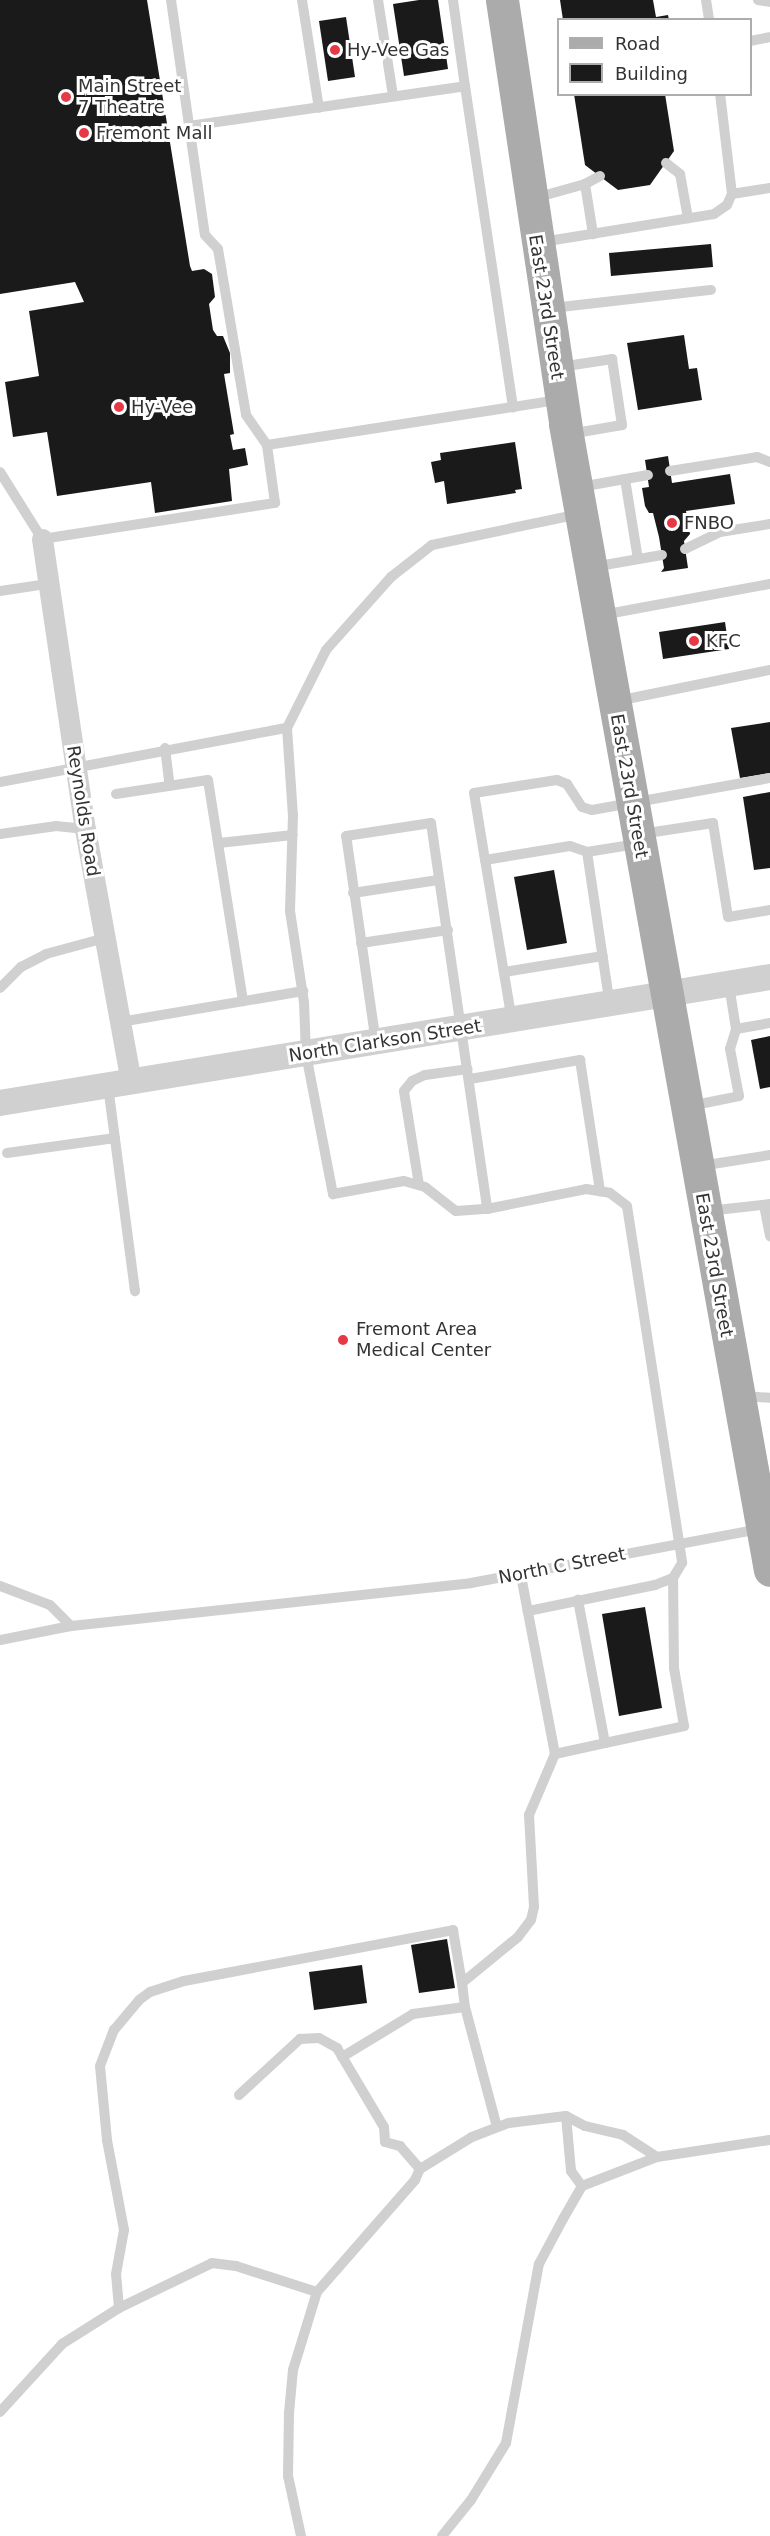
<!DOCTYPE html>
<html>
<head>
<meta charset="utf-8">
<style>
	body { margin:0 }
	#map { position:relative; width:770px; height:2536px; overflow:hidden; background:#fff; font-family:"DejaVu Sans",sans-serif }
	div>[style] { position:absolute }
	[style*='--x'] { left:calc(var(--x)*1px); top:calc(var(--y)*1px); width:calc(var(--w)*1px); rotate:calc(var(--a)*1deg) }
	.building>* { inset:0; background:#1a1a1a }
	.service>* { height:10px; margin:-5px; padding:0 5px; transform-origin:5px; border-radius:5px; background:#d0d0d0 }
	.minor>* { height:21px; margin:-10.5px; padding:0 10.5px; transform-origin:10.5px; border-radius:10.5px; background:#d0d0d0 }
	.tertiary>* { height:26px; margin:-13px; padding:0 13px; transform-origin:13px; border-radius:13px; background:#d0d0d0 }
	.primary>* { height:33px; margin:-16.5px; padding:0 16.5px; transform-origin:16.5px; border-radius:16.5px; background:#ababab }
	.dots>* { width:16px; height:16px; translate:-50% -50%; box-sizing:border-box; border:3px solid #fff; border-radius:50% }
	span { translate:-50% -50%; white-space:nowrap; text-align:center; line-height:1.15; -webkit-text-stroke:6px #fff; paint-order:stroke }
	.poi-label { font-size:18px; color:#333 }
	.left { translate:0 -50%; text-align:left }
	.street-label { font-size:18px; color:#333 }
	.legend { position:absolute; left:557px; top:18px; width:195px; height:78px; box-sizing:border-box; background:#fff; border:2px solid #adadad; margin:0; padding:8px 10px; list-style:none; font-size:18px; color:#333 }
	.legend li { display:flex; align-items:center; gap:12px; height:30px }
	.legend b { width:30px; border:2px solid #adadad }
</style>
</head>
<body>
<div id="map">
	<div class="building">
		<div style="clip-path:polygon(0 0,147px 0,190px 266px,192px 271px,204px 269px,212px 274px,215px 297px,209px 304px,213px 330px,217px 336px,223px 336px,230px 353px,230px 373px,224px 374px,234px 434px,230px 435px,233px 450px,245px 448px,248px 465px,229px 469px,232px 501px,155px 513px,151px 482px,57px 496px,47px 432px,13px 437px,5px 382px,39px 376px,29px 311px,84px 302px,75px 282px,0 294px)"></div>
		<div style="clip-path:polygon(419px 0,438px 0,448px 69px,404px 76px,393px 4px)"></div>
		<div style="clip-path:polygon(560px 0,653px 0,656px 17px,668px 15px,669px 20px,563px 20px)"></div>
		<div style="clip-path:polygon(346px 17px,355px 77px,328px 81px,319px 21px)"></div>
		<div style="clip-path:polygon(574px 94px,665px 94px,674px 151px,650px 185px,618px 190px,585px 165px)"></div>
		<div style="clip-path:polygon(711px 244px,713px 267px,611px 276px,609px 253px)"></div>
		<div style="clip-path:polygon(684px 335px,689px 369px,697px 368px,702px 400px,638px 410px,627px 343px)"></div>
		<div style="clip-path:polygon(515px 442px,522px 489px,515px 490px,516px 493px,447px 504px,444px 481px,435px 483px,431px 462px,441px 460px,440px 453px)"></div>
		<div style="clip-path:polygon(668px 456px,672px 483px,730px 474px,735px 504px,686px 511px,690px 534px,684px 541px,688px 568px,661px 572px,664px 568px,659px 537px,653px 513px,649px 513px,645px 506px,642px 488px,649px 487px,645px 460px)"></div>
		<div style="clip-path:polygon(725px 622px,729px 649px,663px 659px,659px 632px)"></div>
		<div style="clip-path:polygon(770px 722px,770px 773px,740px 778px,731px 728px)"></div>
		<div style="clip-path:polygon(770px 792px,770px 868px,754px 870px,743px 797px)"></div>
		<div style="clip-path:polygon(554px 870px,567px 943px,527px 950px,514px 877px)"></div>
		<div style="clip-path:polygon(770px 1036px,770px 1087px,760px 1089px,751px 1040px)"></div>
		<div style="clip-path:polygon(645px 1607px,662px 1708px,619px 1716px,602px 1614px)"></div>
		<div style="clip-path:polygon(447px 1939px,455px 1988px,419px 1993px,411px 1945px)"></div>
		<div style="clip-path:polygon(362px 1965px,367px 2003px,314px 2010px,309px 1972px)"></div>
	</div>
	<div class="service">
		<div style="--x:171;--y:0;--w:237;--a:81.8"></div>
		<div style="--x:205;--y:235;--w:19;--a:47"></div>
		<div style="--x:218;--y:249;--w:168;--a:80.4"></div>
		<div style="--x:246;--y:415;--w:37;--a:55"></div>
		<div style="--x:302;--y:0;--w:109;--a:81.1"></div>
		<div style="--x:378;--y:0;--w:97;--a:81.1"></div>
		<div style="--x:453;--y:0;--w:87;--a:82.1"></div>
		<div style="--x:706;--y:0;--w:20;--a:81"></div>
		<div style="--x:758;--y:0;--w:12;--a:9"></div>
		<div style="--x:750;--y:41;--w:20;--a:-11"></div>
		<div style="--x:189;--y:126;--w:279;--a:-8.2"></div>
		<div style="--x:465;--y:86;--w:325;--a:81.5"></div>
		<div style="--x:666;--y:163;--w:18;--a:38"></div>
		<div style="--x:680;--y:174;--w:45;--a:79.7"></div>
		<div style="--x:585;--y:184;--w:51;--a:80.9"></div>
		<div style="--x:732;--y:194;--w:38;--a:-9"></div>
		<div style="--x:535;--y:198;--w:52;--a:-15.6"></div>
		<div style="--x:585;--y:184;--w:17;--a:-28"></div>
		<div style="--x:542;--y:242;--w:174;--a:-9.2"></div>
		<div style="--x:714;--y:214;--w:16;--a:-35"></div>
		<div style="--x:727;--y:205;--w:12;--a:-66"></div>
		<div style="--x:732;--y:194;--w:101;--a:-96.8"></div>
		<div style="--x:552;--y:308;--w:160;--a:-6.5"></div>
		<div style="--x:560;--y:367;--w:53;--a:-8.7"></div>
		<div style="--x:612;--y:359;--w:67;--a:81.4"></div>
		<div style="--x:622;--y:425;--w:53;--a:170.2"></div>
		<div style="--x:670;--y:471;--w:88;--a:-9.1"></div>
		<div style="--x:757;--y:457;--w:14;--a:21"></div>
		<div style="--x:0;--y:472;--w:79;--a:57.9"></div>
		<div style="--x:42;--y:539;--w:236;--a:-8.8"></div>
		<div style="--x:275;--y:503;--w:59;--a:-97.9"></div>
		<div style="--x:267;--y:445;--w:293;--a:-8.8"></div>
		<div style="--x:625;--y:479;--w:81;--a:80.8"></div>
		<div style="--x:580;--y:487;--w:69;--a:-10"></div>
		<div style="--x:685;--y:549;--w:39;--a:-26"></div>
		<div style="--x:720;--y:532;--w:51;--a:-9.1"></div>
		<div style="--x:593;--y:567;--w:70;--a:-9.9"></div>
		<div style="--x:0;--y:591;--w:48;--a:-8.5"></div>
		<div style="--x:602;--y:615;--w:171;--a:-10.5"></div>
		<div style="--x:617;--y:701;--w:156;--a:-11.5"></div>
		<div style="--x:287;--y:728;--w:87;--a:-63.4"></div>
		<div style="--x:326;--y:650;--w:98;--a:-48.3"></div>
		<div style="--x:391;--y:577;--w:52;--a:-38"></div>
		<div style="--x:432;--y:545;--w:150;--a:-11.9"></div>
		<div style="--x:165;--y:748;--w:38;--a:83"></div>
		<div style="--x:0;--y:782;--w:292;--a:-10.7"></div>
		<div style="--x:287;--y:728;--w:87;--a:86.1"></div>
		<div style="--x:293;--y:815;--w:96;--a:91.8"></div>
		<div style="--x:290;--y:911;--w:92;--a:81.3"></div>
		<div style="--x:304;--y:1002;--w:52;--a:87.8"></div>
		<div style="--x:306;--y:1054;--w:143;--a:79.1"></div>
		<div style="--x:333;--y:1194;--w:72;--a:-10.4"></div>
		<div style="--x:404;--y:1181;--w:22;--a:16"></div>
		<div style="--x:425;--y:1187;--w:39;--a:38"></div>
		<div style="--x:456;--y:1211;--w:31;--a:-4"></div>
		<div style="--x:487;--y:1209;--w:101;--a:-11.4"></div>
		<div style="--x:586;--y:1189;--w:24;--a:9"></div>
		<div style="--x:610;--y:1193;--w:21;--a:37"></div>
		<div style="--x:627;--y:1206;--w:361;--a:81.2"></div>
		<div style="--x:682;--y:1563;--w:17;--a:121"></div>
		<div style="--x:673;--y:1578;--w:19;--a:159"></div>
		<div style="--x:655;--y:1585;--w:130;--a:168.4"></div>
		<div style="--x:116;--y:794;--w:93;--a:-8.7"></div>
		<div style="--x:208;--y:780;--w:224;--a:81"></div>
		<div style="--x:0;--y:834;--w:57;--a:-8.1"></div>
		<div style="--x:56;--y:826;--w:29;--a:6"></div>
		<div style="--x:641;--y:834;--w:73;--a:-8.7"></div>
		<div style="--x:713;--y:823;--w:95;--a:80.9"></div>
		<div style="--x:728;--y:917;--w:43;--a:-9.5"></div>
		<div style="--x:219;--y:843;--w:74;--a:-6.2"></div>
		<div style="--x:587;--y:852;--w:155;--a:81.5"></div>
		<div style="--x:485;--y:860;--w:68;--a:-99.3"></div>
		<div style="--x:474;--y:793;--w:84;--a:-8.9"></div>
		<div style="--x:557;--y:780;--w:11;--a:22"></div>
		<div style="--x:567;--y:784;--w:27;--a:57"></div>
		<div style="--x:582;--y:807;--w:10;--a:17"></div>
		<div style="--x:592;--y:810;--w:181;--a:-10.2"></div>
		<div style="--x:353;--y:893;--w:86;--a:-8.7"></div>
		<div style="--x:361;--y:943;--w:88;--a:-8.5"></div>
		<div style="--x:504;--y:972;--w:100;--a:-9.2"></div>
		<div style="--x:0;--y:988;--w:30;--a:-45"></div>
		<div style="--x:21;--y:967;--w:28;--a:-27"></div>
		<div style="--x:46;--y:954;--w:61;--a:-15.2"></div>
		<div style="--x:512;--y:1021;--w:163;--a:-99.5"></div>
		<div style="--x:485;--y:860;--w:86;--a:-9.4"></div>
		<div style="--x:570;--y:846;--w:18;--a:19"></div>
		<div style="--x:587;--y:852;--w:51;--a:-9.1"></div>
		<div style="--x:120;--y:1022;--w:186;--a:-9.6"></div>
		<div style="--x:736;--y:1029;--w:35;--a:-10"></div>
		<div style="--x:376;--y:1043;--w:209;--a:-98.2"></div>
		<div style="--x:346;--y:836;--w:86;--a:-8.7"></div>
		<div style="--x:431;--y:823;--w:390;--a:81.7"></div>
		<div style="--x:470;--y:1079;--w:112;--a:-9.8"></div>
		<div style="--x:580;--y:1060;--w:133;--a:81.3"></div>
		<div style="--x:108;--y:1086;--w:207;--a:82.5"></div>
		<div style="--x:690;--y:1106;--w:50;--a:-11.5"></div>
		<div style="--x:739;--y:1096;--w:48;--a:-100.8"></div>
		<div style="--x:730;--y:1049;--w:21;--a:-73"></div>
		<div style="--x:736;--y:1029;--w:45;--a:-99"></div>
		<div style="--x:7;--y:1153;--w:109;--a:-7.9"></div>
		<div style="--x:700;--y:1166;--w:71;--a:-8.9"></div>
		<div style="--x:419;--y:1185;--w:95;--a:-99.1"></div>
		<div style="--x:404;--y:1091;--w:13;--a:-51"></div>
		<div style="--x:412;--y:1081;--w:14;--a:-25"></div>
		<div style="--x:425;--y:1075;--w:43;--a:-7.9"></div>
		<div style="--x:764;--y:1205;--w:32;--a:79"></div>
		<div style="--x:708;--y:1211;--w:62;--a:-6.4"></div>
		<div style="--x:744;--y:1396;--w:26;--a:4"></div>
		<div style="--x:0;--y:1586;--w:53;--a:20.8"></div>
		<div style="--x:50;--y:1605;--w:30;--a:45"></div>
		<div style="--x:0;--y:1640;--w:72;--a:-11.2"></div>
		<div style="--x:71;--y:1626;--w:402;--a:-6.1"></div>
		<div style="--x:471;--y:1583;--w:293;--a:-10.6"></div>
		<div style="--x:605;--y:1743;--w:81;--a:-12.1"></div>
		<div style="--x:684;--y:1726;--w:59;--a:-99.8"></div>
		<div style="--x:674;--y:1668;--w:90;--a:-90.6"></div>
		<div style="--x:555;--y:1754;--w:51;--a:-12.4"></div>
		<div style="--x:605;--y:1743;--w:146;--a:-100.7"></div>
		<div style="--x:462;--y:1983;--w:24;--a:83"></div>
		<div style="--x:342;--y:2057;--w:83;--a:-31.2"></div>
		<div style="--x:413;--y:2014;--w:52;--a:-7.7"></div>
		<div style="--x:465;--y:2007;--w:124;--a:75.1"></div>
		<div style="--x:239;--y:2095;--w:83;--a:-42.6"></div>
		<div style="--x:300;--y:2039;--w:19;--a:-3"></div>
		<div style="--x:319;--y:2038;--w:21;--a:29"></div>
		<div style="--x:337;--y:2048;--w:92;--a:59.3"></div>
		<div style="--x:384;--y:2127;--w:15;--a:86"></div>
		<div style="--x:385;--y:2142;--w:16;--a:15"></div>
		<div style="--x:400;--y:2146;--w:30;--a:49"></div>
		<div style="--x:566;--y:2116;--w:55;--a:84.8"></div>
		<div style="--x:571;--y:2171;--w:19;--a:54"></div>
		<div style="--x:119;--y:2308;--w:34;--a:-95"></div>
		<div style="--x:116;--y:2274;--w:45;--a:-79.7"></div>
		<div style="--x:124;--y:2230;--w:92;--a:-100.7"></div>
		<div style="--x:107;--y:2140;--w:74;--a:-95.4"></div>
		<div style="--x:100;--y:2066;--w:39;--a:-69"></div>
		<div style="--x:114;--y:2030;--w:39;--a:-50"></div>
		<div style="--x:139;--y:2000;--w:14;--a:-36"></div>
		<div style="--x:150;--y:1992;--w:36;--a:-18"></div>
		<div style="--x:184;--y:1981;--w:274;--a:-10.7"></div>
		<div style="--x:453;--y:1930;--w:54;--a:80.4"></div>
		<div style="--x:462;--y:1983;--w:72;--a:-39.4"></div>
		<div style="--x:518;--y:1937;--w:21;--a:-53"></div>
		<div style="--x:531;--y:1920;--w:13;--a:-77"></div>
		<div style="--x:534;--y:1907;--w:92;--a:-93.1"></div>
		<div style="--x:529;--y:1815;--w:66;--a:-66.9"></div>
		<div style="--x:555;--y:1754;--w:182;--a:-100.8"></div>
		<div style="--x:0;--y:2412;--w:92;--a:-47.6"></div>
		<div style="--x:62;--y:2344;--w:67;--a:-32.3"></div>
		<div style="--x:119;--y:2308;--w:103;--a:-25.8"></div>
		<div style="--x:212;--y:2263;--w:24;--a:7"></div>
		<div style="--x:236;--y:2266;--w:85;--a:17.8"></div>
		<div style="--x:301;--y:2536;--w:61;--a:-102.2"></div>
		<div style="--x:288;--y:2476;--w:63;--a:-89.1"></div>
		<div style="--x:289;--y:2413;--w:43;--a:-84.7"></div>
		<div style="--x:293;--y:2370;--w:82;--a:-72.9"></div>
		<div style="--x:317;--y:2292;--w:149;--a:-48.8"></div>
		<div style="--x:415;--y:2180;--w:12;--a:-66"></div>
		<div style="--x:420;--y:2169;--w:61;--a:-31.6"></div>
		<div style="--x:472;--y:2137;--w:40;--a:-21"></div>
		<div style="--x:509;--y:2123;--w:57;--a:-7"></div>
		<div style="--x:566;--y:2116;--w:21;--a:28"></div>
		<div style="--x:585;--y:2126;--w:39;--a:13"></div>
		<div style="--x:623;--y:2135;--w:40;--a:32.9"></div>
		<div style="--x:657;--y:2157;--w:114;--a:-8.6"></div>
		<div style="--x:442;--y:2536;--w:46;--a:-51.1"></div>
		<div style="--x:471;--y:2500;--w:67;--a:-58.4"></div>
		<div style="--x:506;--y:2443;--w:182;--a:-79.6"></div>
		<div style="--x:539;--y:2264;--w:51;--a:-61.9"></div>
		<div style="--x:563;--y:2219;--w:38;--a:-60"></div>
		<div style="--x:582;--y:2186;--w:80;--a:-21.1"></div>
	</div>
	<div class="minor">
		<div style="--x:42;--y:539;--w:293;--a:81.6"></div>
		<div style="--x:85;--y:829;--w:257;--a:79.7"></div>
	</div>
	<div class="tertiary">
		<div style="--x:0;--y:1103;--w:780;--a:-9.29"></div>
	</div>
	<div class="primary">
		<div style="--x:502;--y:0;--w:429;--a:81.5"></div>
		<div style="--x:565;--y:424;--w:1164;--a:79.86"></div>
	</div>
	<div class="dots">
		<div style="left:335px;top:50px;background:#e63946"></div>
		<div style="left:66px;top:97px;background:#e63946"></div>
		<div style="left:84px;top:133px;background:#e63946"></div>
		<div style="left:119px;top:407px;background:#e63946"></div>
		<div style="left:672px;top:523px;background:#e63946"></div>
		<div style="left:694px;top:641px;background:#e63946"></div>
		<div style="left:343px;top:1340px;background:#e63946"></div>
	</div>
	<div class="poi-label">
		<span class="left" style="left:347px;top:50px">Hy-Vee Gas</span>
		<span class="left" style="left:78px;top:97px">Main Street<br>7 Theatre</span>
		<span class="left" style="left:96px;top:133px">Fremont Mall</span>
		<span class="left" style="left:131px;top:407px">Hy-Vee</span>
		<span class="left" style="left:684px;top:523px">FNBO</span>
		<span class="left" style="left:706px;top:641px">KFC</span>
		<span class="left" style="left:356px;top:1340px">Fremont Area<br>Medical Center</span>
	</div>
	<div class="street-label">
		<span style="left:546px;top:307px;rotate:81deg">East 23rd Street</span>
		<span style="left:629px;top:786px;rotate:80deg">East 23rd Street</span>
		<span style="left:83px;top:811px;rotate:81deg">Reynolds Road</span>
		<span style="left:385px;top:1041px;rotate:-9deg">North Clarkson Street</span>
		<span style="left:714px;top:1265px;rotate:80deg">East 23rd Street</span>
		<span style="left:562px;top:1566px;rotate:-11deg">North C Street</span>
	</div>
	<ul class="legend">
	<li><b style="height:8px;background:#ababab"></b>Road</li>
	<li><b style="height:16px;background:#1a1a1a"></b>Building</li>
	</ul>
</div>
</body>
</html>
